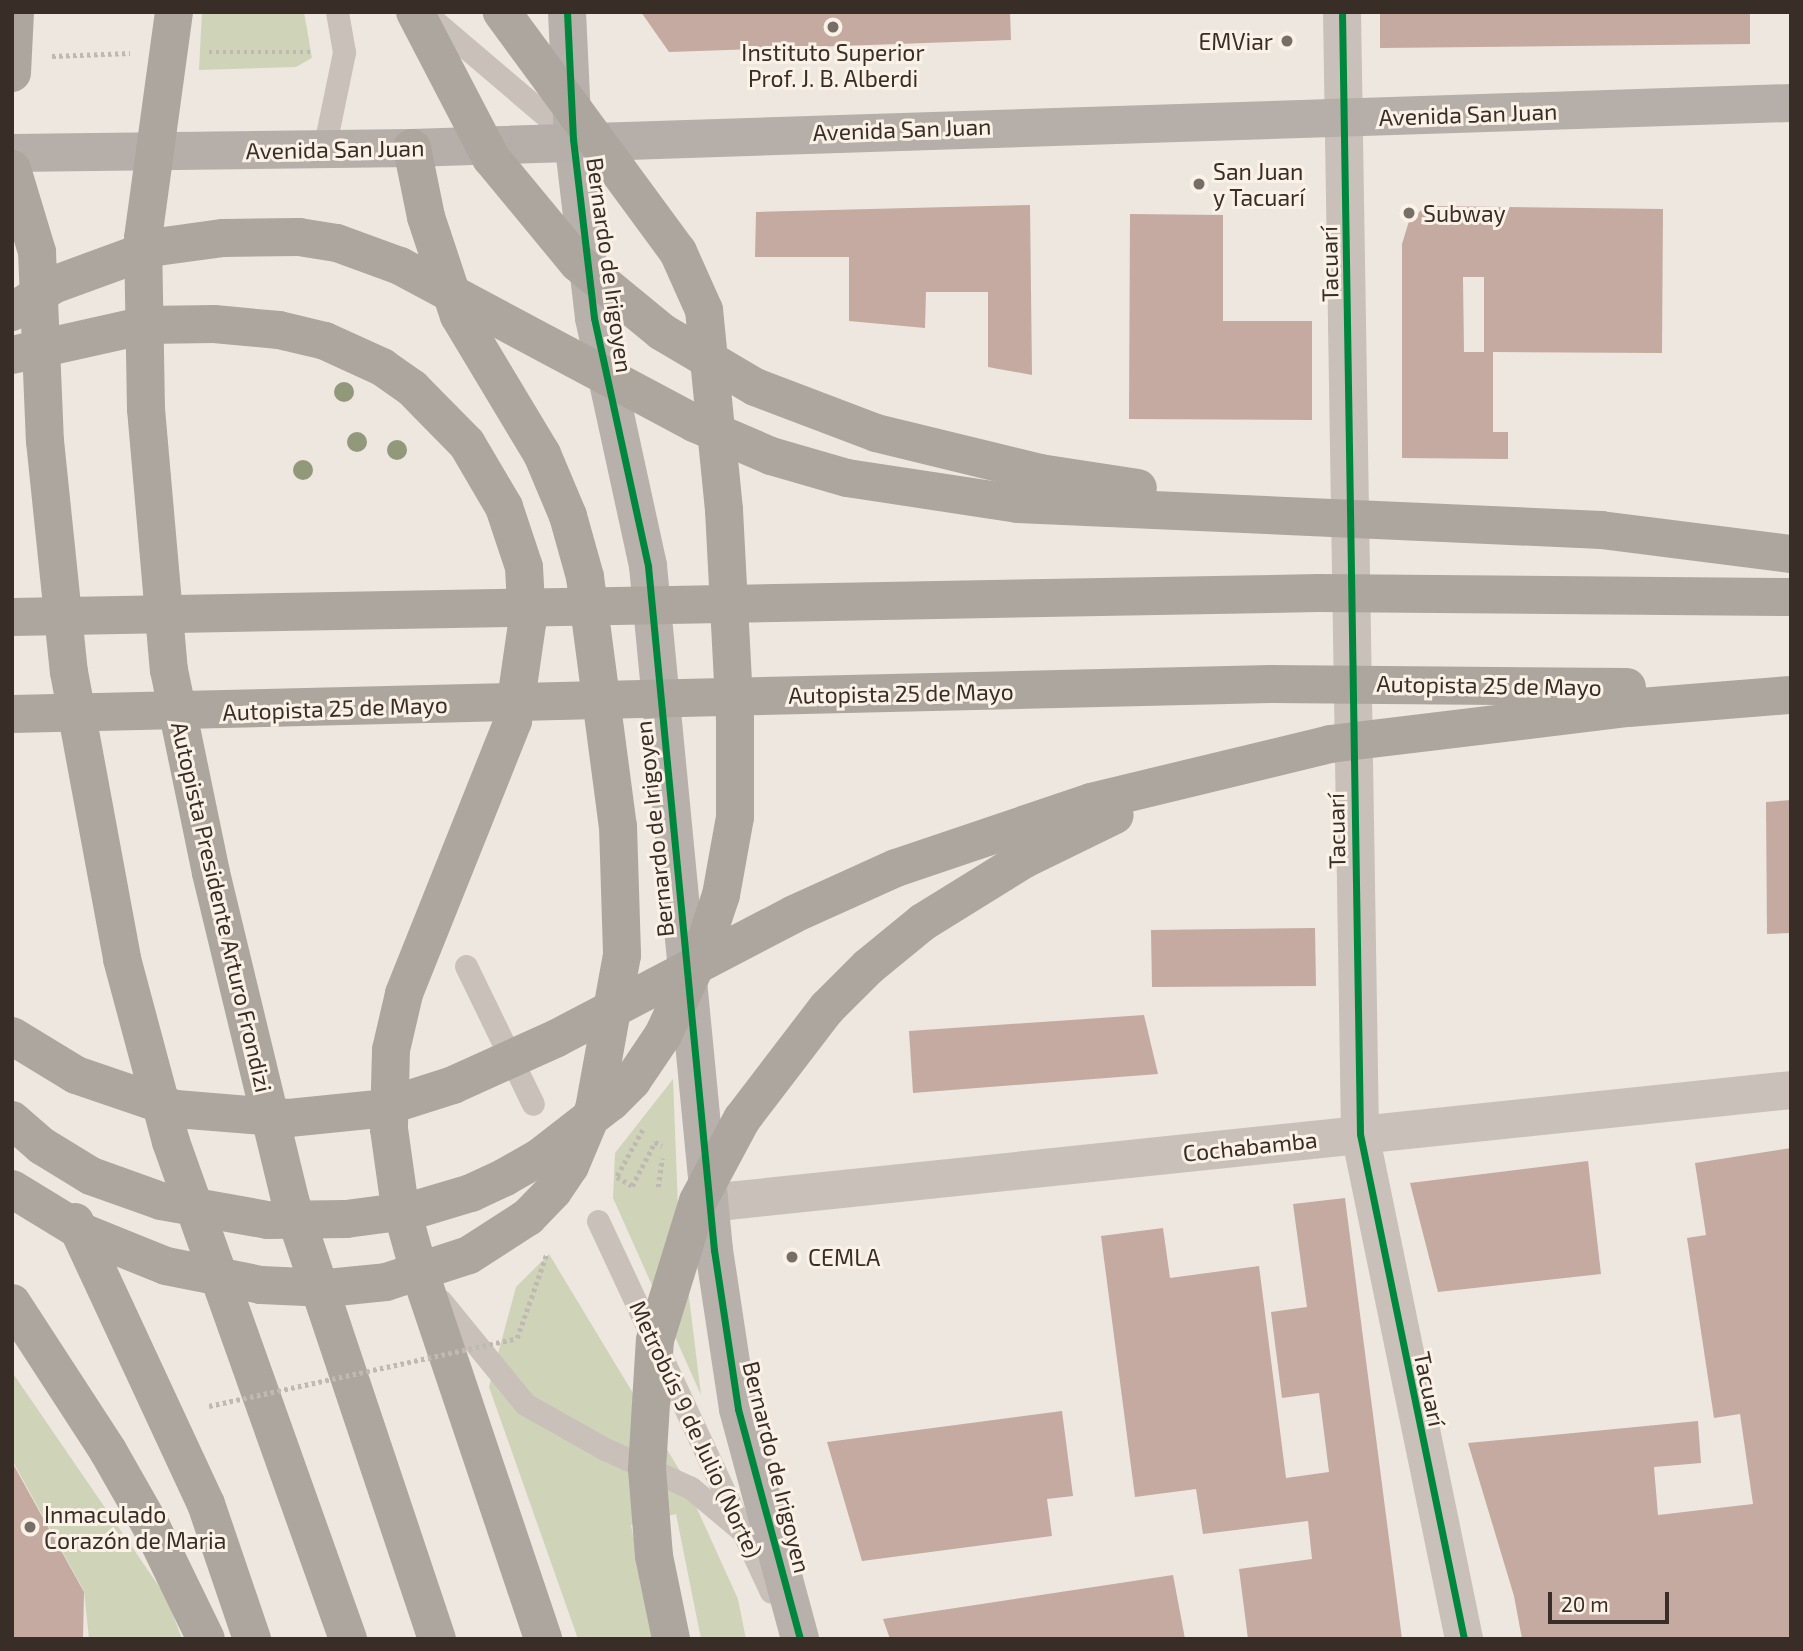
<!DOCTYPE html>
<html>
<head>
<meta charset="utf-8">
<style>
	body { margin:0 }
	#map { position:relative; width:1803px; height:1651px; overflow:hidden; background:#eee7e0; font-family:"Exo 2",sans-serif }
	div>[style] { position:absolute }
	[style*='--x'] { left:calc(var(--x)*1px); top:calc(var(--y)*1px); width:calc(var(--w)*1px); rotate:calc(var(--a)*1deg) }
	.green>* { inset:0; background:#cfd4b9 }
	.building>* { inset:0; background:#c4aaa0 }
	.path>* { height:4.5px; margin-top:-2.25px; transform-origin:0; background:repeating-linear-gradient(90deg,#c0b8b2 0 3.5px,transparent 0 7px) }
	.lane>* { height:23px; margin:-11.5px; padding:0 11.5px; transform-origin:11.5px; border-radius:11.5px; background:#c8c0b9 }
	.street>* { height:38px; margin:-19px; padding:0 19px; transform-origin:19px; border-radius:19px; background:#c8c0b9 }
	.secondary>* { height:38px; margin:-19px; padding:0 19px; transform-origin:19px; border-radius:19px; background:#b8b0aa }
	.primary>* { height:38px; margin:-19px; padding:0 19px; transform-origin:19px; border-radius:19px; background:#b6aea8 }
	.highway>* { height:38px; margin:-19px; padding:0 19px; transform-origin:19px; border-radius:19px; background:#ada69f }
	.path-bridge>* { height:4.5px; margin-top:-2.25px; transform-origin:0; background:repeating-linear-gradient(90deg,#c0b8b2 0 3.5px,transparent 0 7px) }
	.highway-bridge>* { height:38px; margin:-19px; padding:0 19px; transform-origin:19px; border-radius:19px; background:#ada69f }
	.cycleway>* { height:7px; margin:-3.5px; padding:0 3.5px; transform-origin:3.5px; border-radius:3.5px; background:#00873e }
	.trees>* { width:20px; height:20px; margin:-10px; border-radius:50%; background:#92997b }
	.dots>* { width:19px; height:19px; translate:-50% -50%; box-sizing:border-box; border:4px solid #fbf2e7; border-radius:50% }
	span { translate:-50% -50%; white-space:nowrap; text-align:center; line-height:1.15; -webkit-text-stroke:6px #fbf2e7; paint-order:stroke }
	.poi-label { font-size:23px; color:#392d27 }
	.right { translate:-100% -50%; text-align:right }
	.left { translate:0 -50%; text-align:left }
	.street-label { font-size:23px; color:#392d27 }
	.frame { position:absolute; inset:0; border:14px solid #392d27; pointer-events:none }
	.scale { position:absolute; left:1548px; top:1592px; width:121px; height:32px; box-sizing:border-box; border:4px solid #392d27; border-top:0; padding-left:9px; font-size:21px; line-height:24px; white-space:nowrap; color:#392d27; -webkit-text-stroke:5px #fbf2e7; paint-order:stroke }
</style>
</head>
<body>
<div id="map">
	<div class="green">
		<div style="clip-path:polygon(202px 12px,304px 12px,312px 58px,296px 67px,199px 70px)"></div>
		<div style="clip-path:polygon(673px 1079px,678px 1207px,701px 1395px,613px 1198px,615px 1153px)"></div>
		<div style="clip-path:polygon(549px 1254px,680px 1471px,738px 1599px,746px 1639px,701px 1639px,676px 1514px,631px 1525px,654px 1639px,578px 1639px,489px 1387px,516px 1287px)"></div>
		<div style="clip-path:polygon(12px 1372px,167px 1598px,182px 1639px,89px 1639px,84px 1591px,12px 1460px)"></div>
	</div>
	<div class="building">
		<div style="clip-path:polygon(641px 12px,1010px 12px,1011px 40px,669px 52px)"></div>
		<div style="clip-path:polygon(1380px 12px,1750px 12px,1750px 44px,1380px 48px)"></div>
		<div style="clip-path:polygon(1030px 205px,1032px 375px,988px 367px,988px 292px,926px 292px,925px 328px,849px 321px,849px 257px,755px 257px,756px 212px)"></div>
		<div style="clip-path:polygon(evenodd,1426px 206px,1663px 209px,1662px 353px,1493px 352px,1493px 432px,1508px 432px,1508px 459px,1402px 458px,1402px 244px,1409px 221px,1426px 206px,1463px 277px,1484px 277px,1484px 352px,1464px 352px,1463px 277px)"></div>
		<div style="clip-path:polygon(1130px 214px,1223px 215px,1223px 321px,1312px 321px,1312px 420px,1129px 419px)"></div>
		<div style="clip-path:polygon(1791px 800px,1791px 933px,1767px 934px,1766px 802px)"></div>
		<div style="clip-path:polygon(1315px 928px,1316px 986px,1152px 987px,1151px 930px)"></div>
		<div style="clip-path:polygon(1144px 1015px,1158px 1074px,913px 1093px,909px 1031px)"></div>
		<div style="clip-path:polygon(1791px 1148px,1791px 1639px,1522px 1639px,1514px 1596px,1468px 1443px,1698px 1421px,1701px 1463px,1654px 1467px,1658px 1515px,1753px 1504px,1740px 1414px,1714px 1418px,1687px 1238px,1706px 1235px,1695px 1163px)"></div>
		<div style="clip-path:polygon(1588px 1161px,1601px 1274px,1438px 1292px,1410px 1183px)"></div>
		<div style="clip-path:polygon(1345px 1198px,1402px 1639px,1248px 1639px,1239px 1569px,1312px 1559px,1308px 1521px,1203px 1534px,1196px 1489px,1135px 1497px,1101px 1236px,1163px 1228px,1170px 1278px,1259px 1266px,1286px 1478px,1329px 1472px,1319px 1393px,1282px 1398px,1271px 1312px,1307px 1307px,1293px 1204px)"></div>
		<div style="clip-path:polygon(1062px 1411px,1073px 1496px,1047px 1499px,1052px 1536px,862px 1561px,827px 1442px)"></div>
		<div style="clip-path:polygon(12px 1462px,84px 1592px,83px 1639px,12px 1639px)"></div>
		<div style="clip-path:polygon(1173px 1575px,1185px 1639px,890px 1639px,883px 1619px)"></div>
	</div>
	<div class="path">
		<div style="--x:209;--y:52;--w:103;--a:0"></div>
		<div style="--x:52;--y:56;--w:78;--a:-2.2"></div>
		<div style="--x:643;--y:1130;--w:54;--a:119"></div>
		<div style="--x:617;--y:1177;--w:17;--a:31"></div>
		<div style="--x:632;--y:1186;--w:50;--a:-62.4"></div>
		<div style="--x:655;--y:1142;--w:8;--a:30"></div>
		<div style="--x:658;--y:1187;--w:29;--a:-82"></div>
	</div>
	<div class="lane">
		<div style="--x:424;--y:12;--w:196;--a:40.4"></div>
		<div style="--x:324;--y:149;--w:99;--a:-78.3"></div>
		<div style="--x:344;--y:52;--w:41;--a:-99.9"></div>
		<div style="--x:466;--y:966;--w:153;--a:64.1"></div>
		<div style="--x:598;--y:1221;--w:409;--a:65"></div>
		<div style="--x:441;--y:1301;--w:133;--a:50.8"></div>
		<div style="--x:525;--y:1404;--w:92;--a:29.4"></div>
		<div style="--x:605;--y:1449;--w:94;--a:24.4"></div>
		<div style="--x:691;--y:1488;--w:64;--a:39.9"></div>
	</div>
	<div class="street">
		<div style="--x:1342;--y:12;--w:1122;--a:89.08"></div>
		<div style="--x:1360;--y:1134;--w:516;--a:78.36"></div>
		<div style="--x:709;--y:1203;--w:1088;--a:-5.96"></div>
	</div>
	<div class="secondary">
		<div style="--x:567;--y:12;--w:127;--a:87.3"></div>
		<div style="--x:573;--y:139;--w:180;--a:83.3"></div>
		<div style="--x:594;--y:318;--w:254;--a:77.7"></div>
		<div style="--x:648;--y:566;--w:687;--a:84.49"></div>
		<div style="--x:714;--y:1250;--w:161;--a:81.4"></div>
		<div style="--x:738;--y:1409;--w:238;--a:74.9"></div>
	</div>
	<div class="primary">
		<div style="--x:12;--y:153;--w:400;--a:-0.7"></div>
		<div style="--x:412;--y:148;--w:1380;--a:-1.87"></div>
	</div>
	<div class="highway">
		<div style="--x:174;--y:12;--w:228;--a:97.8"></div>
		<div style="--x:143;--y:238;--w:171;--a:89"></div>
		<div style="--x:146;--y:409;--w:262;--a:85"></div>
		<div style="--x:169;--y:670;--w:207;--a:78.3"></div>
		<div style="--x:211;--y:873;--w:336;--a:76.4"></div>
		<div style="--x:290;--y:1200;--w:463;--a:71.5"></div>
		<div style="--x:12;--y:73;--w:61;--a:-87.2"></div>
		<div style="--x:412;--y:148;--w:70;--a:78.5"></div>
		<div style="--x:426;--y:217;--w:104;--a:71.6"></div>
		<div style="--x:459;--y:316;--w:161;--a:59"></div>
		<div style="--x:542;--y:454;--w:67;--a:67.2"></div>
		<div style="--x:568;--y:516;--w:63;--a:74.4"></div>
		<div style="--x:585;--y:577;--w:251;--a:82.5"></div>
		<div style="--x:618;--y:826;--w:129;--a:88.2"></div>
		<div style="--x:622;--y:955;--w:157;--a:100.3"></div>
		<div style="--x:594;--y:1109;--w:62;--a:112.8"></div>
		<div style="--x:570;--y:1166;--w:30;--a:124"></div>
		<div style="--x:12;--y:169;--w:87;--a:73.2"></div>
		<div style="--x:37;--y:252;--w:189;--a:87.6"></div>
		<div style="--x:45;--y:441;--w:232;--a:84.1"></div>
		<div style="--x:69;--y:672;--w:292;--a:79.5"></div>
		<div style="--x:122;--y:959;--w:189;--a:75"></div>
		<div style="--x:171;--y:1142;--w:528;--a:70.4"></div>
		<div style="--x:325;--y:341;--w:63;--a:24.5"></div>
		<div style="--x:382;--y:367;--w:37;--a:35"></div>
		<div style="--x:412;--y:388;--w:78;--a:45.5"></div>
		<div style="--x:467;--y:444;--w:73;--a:59.6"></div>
		<div style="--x:504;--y:507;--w:63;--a:71.6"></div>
		<div style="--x:524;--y:567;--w:57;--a:87"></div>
		<div style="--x:527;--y:624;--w:98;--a:98.2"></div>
		<div style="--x:513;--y:721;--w:294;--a:111.8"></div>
		<div style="--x:404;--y:994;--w:57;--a:103.1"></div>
		<div style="--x:391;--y:1050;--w:79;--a:91.5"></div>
		<div style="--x:389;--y:1129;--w:72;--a:82"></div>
		<div style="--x:399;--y:1200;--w:63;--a:74.4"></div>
		<div style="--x:416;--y:1261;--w:399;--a:71.4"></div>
		<div style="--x:12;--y:1303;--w:176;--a:57"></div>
		<div style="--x:108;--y:1451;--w:89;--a:60.3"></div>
		<div style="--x:152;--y:1528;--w:123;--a:64.1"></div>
		<div style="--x:206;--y:1504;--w:143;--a:71.2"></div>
		<div style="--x:654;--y:1556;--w:85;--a:78.4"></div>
	</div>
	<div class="path-bridge">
		<div style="--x:209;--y:1406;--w:315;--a:-12.4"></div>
		<div style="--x:517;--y:1338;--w:90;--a:-70.6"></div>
	</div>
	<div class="highway-bridge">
		<div style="--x:415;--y:12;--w:165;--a:62.5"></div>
		<div style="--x:491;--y:158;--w:136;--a:50.4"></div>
		<div style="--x:578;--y:263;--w:109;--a:39.4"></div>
		<div style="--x:662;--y:332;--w:108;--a:30.6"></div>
		<div style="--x:755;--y:387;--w:129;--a:20.8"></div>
		<div style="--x:876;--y:433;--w:169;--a:13.7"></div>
		<div style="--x:1040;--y:473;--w:99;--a:8.7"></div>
		<div style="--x:12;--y:312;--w:49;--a:-33.4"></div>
		<div style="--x:53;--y:285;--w:111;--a:-20.1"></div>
		<div style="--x:157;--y:247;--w:67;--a:-7.8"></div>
		<div style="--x:223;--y:238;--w:76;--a:-0.8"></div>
		<div style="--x:299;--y:237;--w:38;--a:9"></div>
		<div style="--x:337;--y:243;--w:67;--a:20.1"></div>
		<div style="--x:400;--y:266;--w:333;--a:28.1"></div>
		<div style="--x:694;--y:423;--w:84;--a:23.2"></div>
		<div style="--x:771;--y:456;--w:79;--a:16.1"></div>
		<div style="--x:847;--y:478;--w:173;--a:8.6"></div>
		<div style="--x:1018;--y:504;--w:584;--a:2.55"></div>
		<div style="--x:1601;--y:530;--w:192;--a:7.2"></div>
		<div style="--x:12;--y:355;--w:137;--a:-12.6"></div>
		<div style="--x:146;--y:325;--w:68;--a:-0.8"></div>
		<div style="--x:214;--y:324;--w:65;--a:5.3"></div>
		<div style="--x:279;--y:330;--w:47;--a:13.4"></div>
		<div style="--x:12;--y:617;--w:1307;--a:-1.05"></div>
		<div style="--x:1319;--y:593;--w:472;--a:0.5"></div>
		<div style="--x:12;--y:714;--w:1259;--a:-1.37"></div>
		<div style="--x:1271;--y:684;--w:356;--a:0.5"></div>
		<div style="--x:12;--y:1036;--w:75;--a:31.4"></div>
		<div style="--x:76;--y:1075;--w:106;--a:18.8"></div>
		<div style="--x:176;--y:1109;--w:113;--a:4.6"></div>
		<div style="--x:289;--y:1118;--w:89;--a:-5.8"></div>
		<div style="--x:378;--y:1109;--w:79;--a:-17.7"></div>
		<div style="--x:453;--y:1085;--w:114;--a:-24.3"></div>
		<div style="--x:557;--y:1038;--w:267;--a:-27.6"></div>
		<div style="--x:794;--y:914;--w:112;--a:-24.3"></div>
		<div style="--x:896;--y:868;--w:206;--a:-18.7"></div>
		<div style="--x:1091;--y:802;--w:246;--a:-13.6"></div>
		<div style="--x:1330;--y:744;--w:300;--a:-6.9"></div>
		<div style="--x:1628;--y:708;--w:164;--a:-4.6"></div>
		<div style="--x:12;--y:1120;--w:40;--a:41"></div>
		<div style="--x:42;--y:1146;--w:57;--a:31.5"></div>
		<div style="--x:91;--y:1176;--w:74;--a:19.7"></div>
		<div style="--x:161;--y:1201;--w:109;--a:10.1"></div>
		<div style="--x:268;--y:1220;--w:78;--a:-0.7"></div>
		<div style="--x:346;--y:1219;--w:69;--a:-7.5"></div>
		<div style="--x:414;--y:1210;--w:59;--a:-16.6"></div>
		<div style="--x:471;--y:1193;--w:38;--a:-25"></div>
		<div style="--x:505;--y:1177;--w:40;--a:-29.7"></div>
		<div style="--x:540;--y:1157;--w:90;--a:-37.8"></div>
		<div style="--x:611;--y:1102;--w:30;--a:-45"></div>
		<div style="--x:632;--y:1081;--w:55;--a:-56"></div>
		<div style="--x:663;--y:1035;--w:92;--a:-64.8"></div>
		<div style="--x:702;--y:952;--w:60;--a:-71.6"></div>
		<div style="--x:721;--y:895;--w:79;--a:-79.8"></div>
		<div style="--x:735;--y:817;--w:97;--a:-90"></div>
		<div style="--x:735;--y:720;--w:210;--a:-93"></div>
		<div style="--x:724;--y:510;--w:201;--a:-95.7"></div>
		<div style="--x:704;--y:310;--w:64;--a:-114.1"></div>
		<div style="--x:678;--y:252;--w:298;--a:-126.3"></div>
		<div style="--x:12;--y:1189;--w:84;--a:31.4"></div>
		<div style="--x:84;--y:1233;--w:88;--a:21.9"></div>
		<div style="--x:166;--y:1266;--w:97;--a:11.3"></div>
		<div style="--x:261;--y:1285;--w:66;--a:2.6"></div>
		<div style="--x:327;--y:1288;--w:59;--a:-5.8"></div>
		<div style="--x:386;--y:1282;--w:87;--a:-18"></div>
		<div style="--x:469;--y:1255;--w:70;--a:-32.8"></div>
		<div style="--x:528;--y:1217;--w:36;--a:-46"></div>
		<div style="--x:75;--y:1222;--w:311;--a:65.1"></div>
		<div style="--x:654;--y:1556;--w:87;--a:-94.6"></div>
		<div style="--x:647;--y:1469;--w:129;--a:-86.5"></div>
		<div style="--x:655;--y:1340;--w:145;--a:-72.8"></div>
		<div style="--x:698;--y:1201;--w:93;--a:-61.8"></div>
		<div style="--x:742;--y:1119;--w:140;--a:-52.6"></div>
		<div style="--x:827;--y:1008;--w:58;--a:-45"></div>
		<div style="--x:868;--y:967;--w:71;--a:-39.3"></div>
		<div style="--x:923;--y:922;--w:118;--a:-31.8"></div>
		<div style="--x:1023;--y:860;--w:102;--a:-26.1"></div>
	</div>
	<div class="cycleway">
		<div style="--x:567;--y:12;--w:127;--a:87.3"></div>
		<div style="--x:573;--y:139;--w:180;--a:83.3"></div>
		<div style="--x:594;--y:318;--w:254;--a:77.7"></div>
		<div style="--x:648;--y:566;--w:687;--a:84.49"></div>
		<div style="--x:714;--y:1250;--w:161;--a:81.4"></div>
		<div style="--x:738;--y:1409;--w:238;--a:74.9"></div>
		<div style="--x:1342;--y:12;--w:1122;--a:89.08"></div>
		<div style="--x:1360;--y:1134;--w:516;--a:78.36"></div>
	</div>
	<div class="trees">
		<div style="left:344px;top:392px"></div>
		<div style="left:357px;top:442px"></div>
		<div style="left:397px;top:450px"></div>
		<div style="left:303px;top:470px"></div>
	</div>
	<div class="dots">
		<div style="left:833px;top:27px;background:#786e68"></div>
		<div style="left:1287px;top:41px;background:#786e68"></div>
		<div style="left:1199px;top:184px;background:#786e68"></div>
		<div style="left:1409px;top:213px;background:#786e68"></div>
		<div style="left:792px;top:1257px;background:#786e68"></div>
		<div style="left:30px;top:1527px;background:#786e68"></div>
	</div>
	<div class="poi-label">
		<span class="right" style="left:1273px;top:41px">EMViar</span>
		<span style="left:833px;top:65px">Instituto Superior<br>Prof. J. B. Alberdi</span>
		<span class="left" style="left:1213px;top:184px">San Juan<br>y Tacuarí</span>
		<span class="left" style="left:1423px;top:213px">Subway</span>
		<span class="left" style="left:808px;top:1257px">CEMLA</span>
		<span class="left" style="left:44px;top:1527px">Inmaculado<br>Corazón de Maria</span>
	</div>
	<div class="street-label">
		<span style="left:1468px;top:114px;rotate:-2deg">Avenida San Juan</span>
		<span style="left:902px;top:129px;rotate:-2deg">Avenida San Juan</span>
		<span style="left:335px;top:149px;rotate:-1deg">Avenida San Juan</span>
		<span style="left:1329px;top:264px;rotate:-91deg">Tacuarí</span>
		<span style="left:610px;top:265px;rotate:82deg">Bernardo de Irigoyen</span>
		<span style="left:1489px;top:685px;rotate:1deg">Autopista 25 de Mayo</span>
		<span style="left:901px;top:693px;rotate:-1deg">Autopista 25 de Mayo</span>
		<span style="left:335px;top:708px;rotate:-2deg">Autopista 25 de Mayo</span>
		<span style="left:654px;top:829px;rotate:-96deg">Bernardo de Irigoyen</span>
		<span style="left:1336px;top:831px;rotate:-91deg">Tacuarí</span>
		<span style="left:222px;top:907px;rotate:77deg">Autopista Presidente Arturo Frondizi</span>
		<span style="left:1250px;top:1146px;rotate:-6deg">Cochabamba</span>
		<span style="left:1430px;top:1389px;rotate:78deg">Tacuarí</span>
		<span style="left:696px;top:1429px;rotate:65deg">Metrobús 9 de Julio (Norte)</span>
		<span style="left:777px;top:1467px;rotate:76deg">Bernardo de Irigoyen</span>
	</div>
	<div class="frame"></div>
	<div class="scale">20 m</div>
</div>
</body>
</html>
